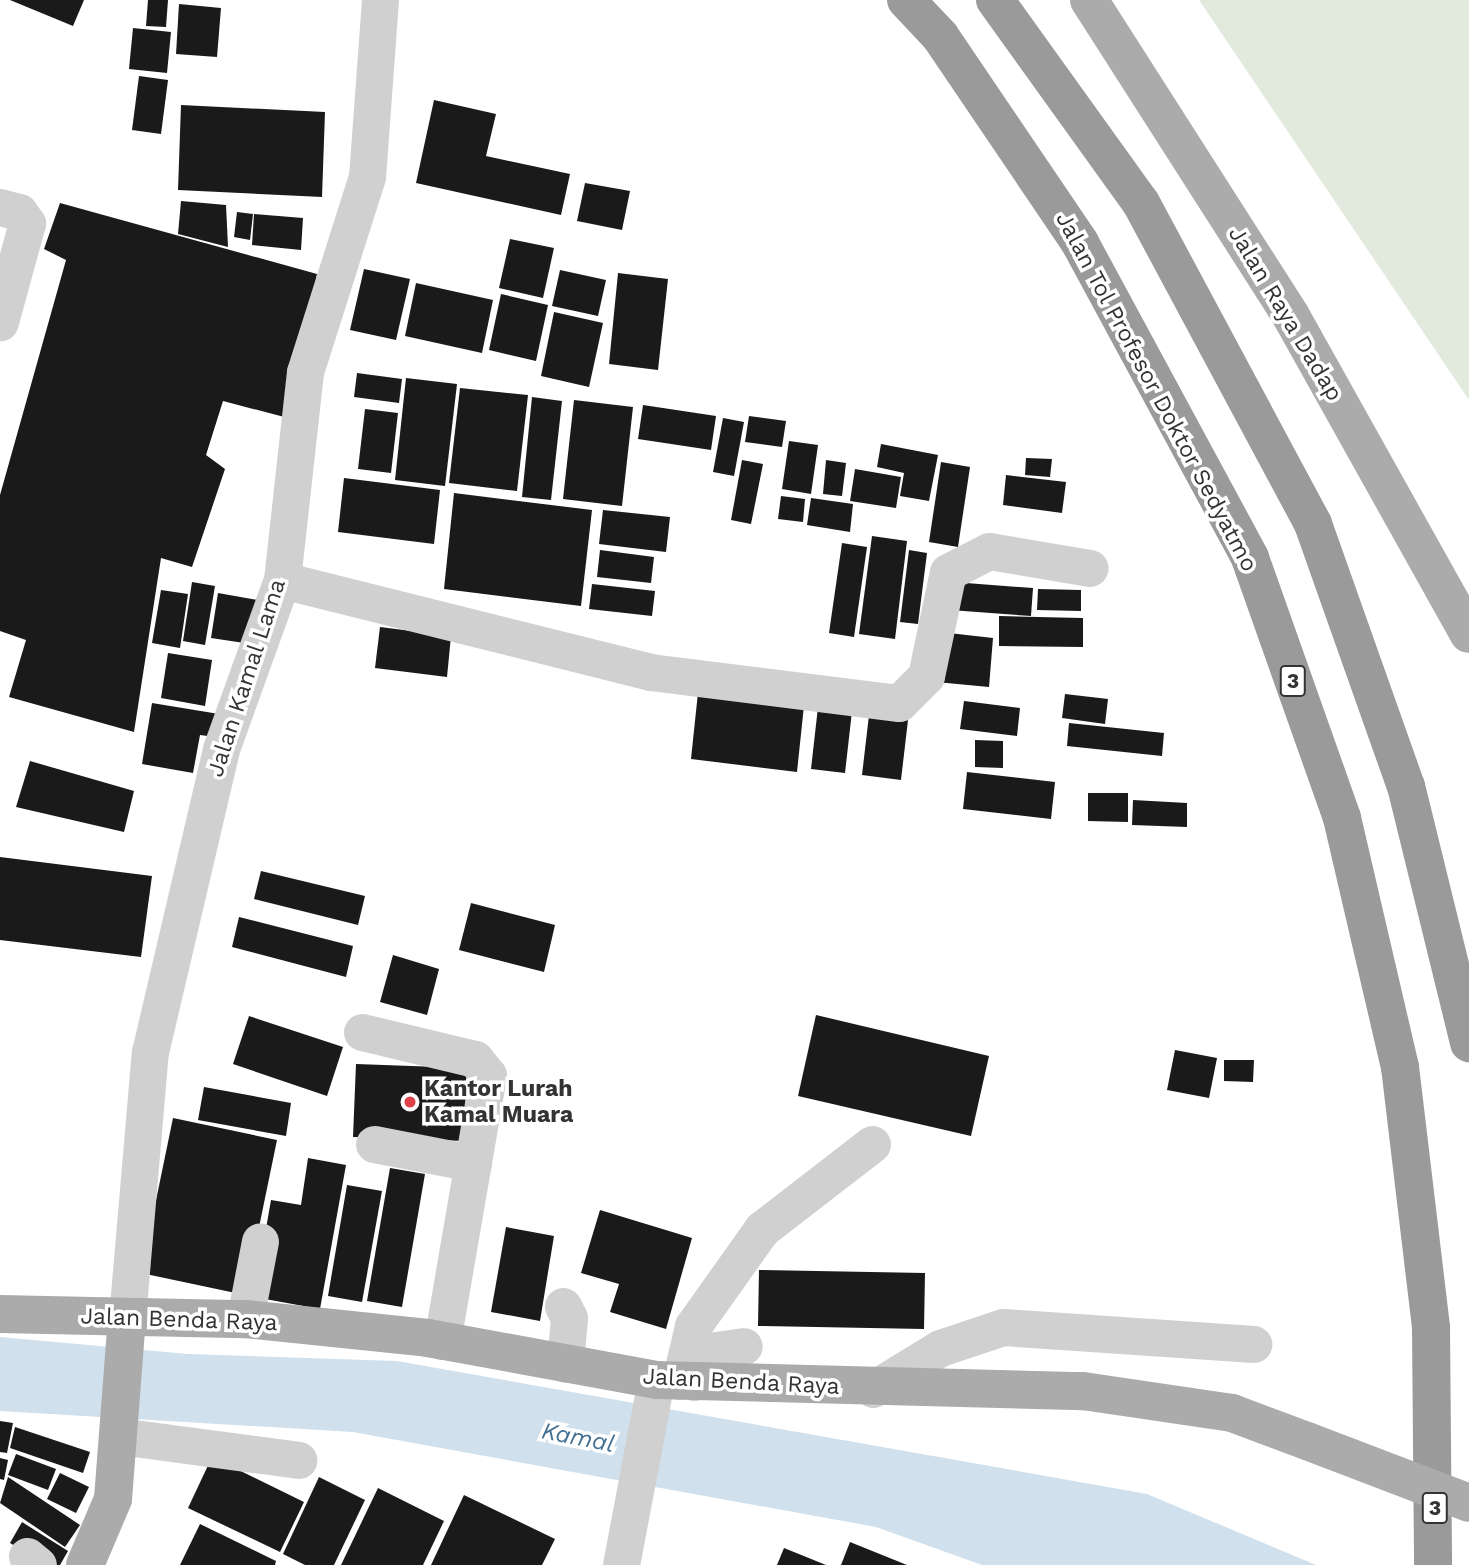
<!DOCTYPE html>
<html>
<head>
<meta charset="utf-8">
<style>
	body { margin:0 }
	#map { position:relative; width:1469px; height:1565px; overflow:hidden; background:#fff; font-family:"Work Sans",sans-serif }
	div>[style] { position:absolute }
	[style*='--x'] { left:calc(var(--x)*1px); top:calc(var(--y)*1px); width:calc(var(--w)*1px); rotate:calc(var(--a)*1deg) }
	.green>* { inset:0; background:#e2e9dd }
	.water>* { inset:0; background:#d0e0ec }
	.building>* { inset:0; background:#1a1a1a }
	.minor>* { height:37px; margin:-18.5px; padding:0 18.5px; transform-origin:18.5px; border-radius:18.5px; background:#d0d0d0 }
	.major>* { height:38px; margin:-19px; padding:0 19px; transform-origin:19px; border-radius:19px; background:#ababab }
	.highway>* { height:38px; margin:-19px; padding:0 19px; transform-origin:19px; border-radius:19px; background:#9a9a9a }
	.major-bridge>* { height:38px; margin:-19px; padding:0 19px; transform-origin:19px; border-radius:19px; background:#ababab }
	.dots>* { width:19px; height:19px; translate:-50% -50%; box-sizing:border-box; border:4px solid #fff; border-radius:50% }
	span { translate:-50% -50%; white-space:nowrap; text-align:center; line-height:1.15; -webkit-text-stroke:7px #fff; paint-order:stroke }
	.shield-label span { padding:2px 5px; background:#fff; border:2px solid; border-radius:5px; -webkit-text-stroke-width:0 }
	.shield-label { font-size:21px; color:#333; font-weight:700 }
	.street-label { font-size:23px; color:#333 }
	.poi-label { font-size:23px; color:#333; font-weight:700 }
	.left { translate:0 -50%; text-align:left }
	.water-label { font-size:24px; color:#437193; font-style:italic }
</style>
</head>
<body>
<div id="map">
	<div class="green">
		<div style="clip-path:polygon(1199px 0,1469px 0,1469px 400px)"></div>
	</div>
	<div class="water">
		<div style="clip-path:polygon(0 1337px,188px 1354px,397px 1361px,1147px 1494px,1316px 1565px,982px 1565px,876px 1527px,353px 1432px,0 1411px)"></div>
	</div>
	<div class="building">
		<div style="clip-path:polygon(10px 0,84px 0,73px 26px)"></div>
		<div style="clip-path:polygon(148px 0,168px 0,166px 27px,146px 26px)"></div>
		<div style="clip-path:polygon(179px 4px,221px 8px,217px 57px,176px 54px)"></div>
		<div style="clip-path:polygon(133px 28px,171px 32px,167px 73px,129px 69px)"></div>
		<div style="clip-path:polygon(139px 76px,168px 80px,161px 134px,132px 130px)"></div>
		<div style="clip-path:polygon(434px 100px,496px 114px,486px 156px,570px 174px,561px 215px,416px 183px)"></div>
		<div style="clip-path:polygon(181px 105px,325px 112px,322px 197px,178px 190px)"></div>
		<div style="clip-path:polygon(585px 183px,630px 191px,622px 230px,577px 221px)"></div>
		<div style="clip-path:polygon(181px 201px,226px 205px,228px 247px,178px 234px)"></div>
		<div style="clip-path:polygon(60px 203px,317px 274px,288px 418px,223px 401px,206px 455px,225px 469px,192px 567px,161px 558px,134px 732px,9px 697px,26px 640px,0 631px,0 495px,66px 260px,44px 249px)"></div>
		<div style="clip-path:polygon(237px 212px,253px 214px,250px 240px,234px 237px)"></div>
		<div style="clip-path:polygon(254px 214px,303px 218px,301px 250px,252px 245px)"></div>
		<div style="clip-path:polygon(510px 239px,554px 248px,543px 298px,499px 288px)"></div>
		<div style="clip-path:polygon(364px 269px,410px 279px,396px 340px,350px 330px)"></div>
		<div style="clip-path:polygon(560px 270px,606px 280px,598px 316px,552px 306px)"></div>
		<div style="clip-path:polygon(618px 273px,668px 279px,658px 370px,609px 364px)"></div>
		<div style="clip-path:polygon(416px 283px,493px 300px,482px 353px,405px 336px)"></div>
		<div style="clip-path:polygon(501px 294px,548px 305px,536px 361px,489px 350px)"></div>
		<div style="clip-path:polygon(554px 312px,603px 323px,589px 387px,541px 376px)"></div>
		<div style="clip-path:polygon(357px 373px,402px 379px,399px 403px,354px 397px)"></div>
		<div style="clip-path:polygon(406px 378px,457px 384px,445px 486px,395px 480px)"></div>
		<div style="clip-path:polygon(460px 388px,528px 395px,517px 491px,449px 483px)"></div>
		<div style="clip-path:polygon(532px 397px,562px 401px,551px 500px,522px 497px)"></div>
		<div style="clip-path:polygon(574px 400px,633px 407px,622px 506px,563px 499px)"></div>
		<div style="clip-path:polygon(643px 405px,716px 416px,711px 450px,638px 439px)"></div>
		<div style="clip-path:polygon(365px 409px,398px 413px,391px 473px,358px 469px)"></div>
		<div style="clip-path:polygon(749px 416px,786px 421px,782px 447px,745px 442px)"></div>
		<div style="clip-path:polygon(723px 418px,744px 422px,734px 476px,713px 472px)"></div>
		<div style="clip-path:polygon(789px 441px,818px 445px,811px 494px,782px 489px)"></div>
		<div style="clip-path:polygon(881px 444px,938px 455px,929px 501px,900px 496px,904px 473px,877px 467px)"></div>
		<div style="clip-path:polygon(1026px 458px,1052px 459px,1050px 477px,1025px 475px)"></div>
		<div style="clip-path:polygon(742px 460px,763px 464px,751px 524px,731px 520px)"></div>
		<div style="clip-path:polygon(826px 460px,846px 463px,842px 496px,823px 494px)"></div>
		<div style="clip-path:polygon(941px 462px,970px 467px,958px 547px,929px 542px)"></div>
		<div style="clip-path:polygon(855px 469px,901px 477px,896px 508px,850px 501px)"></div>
		<div style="clip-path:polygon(1006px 475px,1066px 482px,1062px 513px,1003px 505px)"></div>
		<div style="clip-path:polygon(344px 478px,440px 490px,434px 544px,338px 532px)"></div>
		<div style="clip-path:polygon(454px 493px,592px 510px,581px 606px,444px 589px)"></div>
		<div style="clip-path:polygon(781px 496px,805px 499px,803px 522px,778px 519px)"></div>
		<div style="clip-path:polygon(811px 498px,853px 504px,850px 532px,807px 525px)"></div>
		<div style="clip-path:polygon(603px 510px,670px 517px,666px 552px,599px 544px)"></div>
		<div style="clip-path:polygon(872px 536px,907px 541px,895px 639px,859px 634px)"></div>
		<div style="clip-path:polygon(842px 543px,867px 547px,854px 637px,829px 633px)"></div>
		<div style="clip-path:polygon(600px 550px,654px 557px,651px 583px,597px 577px)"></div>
		<div style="clip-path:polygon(909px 550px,927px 553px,918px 624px,900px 622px)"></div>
		<div style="clip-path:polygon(192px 582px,215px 586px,205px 645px,183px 641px)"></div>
		<div style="clip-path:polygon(953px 582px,1033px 588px,1031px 616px,950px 610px)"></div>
		<div style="clip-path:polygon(592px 584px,655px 591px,652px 616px,589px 609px)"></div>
		<div style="clip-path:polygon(1038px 589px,1081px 590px,1081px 611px,1037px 610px)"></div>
		<div style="clip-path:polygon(161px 590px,188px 594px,180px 648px,152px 643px)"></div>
		<div style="clip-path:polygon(218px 593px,258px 600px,251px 644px,211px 638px)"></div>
		<div style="clip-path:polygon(999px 616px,1083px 618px,1083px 647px,999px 646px)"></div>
		<div style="clip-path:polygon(380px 627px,451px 636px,447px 677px,375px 668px)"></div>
		<div style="clip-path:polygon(940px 632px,993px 638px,989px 687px,936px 682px)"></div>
		<div style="clip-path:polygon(168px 653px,212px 660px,205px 706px,161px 698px)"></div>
		<div style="clip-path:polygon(699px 683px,805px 696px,797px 772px,691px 759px)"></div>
		<div style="clip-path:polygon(1065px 694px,1108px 699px,1105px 724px,1062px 718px)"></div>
		<div style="clip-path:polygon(964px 701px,1020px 708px,1017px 736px,960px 729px)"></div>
		<div style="clip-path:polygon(152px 703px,219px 714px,215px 737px,200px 735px,193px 773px,142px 764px)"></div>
		<div style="clip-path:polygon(818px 707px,852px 711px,845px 773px,811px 769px)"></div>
		<div style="clip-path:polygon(869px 715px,908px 720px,901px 780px,862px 775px)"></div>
		<div style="clip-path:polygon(1069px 723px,1164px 733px,1162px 756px,1067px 746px)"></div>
		<div style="clip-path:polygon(975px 740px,1003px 741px,1003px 768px,975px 767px)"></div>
		<div style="clip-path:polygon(30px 761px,134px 791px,124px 832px,16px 807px)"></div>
		<div style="clip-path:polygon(967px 772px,1055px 782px,1051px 819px,963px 809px)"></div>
		<div style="clip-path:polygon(1088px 793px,1128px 793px,1128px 822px,1088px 821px)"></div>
		<div style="clip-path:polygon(1133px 800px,1187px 803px,1187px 827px,1132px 825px)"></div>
		<div style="clip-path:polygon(0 857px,152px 876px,141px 957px,0 940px)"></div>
		<div style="clip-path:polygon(261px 871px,365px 896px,358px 925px,254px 899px)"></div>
		<div style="clip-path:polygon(471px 903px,555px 925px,544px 972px,459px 950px)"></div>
		<div style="clip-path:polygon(239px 917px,353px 946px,346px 977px,232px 947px)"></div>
		<div style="clip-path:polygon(393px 955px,439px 969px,427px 1015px,380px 1002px)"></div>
		<div style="clip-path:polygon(816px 1015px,989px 1056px,971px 1136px,798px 1096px)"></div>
		<div style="clip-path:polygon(249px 1016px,343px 1047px,327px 1096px,233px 1064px)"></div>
		<div style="clip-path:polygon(1175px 1050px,1217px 1058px,1209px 1098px,1167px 1090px)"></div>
		<div style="clip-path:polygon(1224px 1060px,1254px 1060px,1253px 1082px,1224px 1081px)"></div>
		<div style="clip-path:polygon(356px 1064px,467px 1068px,464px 1141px,353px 1137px)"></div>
		<div style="clip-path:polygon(204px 1087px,291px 1103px,286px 1136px,198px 1120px)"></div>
		<div style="clip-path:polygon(173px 1118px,277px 1140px,245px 1295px,141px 1273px)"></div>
		<div style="clip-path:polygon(308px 1158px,346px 1165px,320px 1309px,254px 1297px,271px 1200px,301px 1205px)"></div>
		<div style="clip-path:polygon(390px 1168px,425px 1174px,402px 1307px,367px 1301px)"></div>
		<div style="clip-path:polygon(347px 1185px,382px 1191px,362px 1302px,328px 1296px)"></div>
		<div style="clip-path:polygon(600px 1210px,692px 1238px,666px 1329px,610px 1312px,619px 1284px,581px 1273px)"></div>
		<div style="clip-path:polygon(506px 1227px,554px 1236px,540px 1321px,491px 1312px)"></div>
		<div style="clip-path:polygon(759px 1270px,925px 1273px,924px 1329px,758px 1326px)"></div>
		<div style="clip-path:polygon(0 1421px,13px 1423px,7px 1453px,0 1452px)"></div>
		<div style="clip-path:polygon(15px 1427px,90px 1452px,83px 1473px,10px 1448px)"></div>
		<div style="clip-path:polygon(16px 1454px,56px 1469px,48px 1490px,8px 1475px)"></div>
		<div style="clip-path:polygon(212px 1457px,304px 1502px,280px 1552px,188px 1508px)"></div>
		<div style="clip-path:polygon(0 1458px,8px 1460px,4px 1480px,0 1479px)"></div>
		<div style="clip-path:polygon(60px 1473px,89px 1487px,76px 1513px,47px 1499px)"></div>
		<div style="clip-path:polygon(8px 1477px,80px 1525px,65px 1547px,0 1503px)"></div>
		<div style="clip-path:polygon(319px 1477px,365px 1500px,334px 1565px,305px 1565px,283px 1554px)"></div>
		<div style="clip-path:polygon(378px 1488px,444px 1521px,423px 1565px,341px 1565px)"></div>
		<div style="clip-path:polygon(464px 1495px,555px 1539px,542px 1565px,431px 1565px)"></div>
		<div style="clip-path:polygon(22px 1522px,68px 1551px,60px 1565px,46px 1565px,10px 1543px)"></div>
		<div style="clip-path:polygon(200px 1524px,276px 1561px,275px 1565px,180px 1565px)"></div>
		<div style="clip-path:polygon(850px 1542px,907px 1565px,841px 1565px)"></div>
		<div style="clip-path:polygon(784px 1548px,826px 1565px,777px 1565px)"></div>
	</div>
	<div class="minor">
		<div style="--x:0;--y:207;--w:20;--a:15"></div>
		<div style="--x:19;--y:212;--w:14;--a:54"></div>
		<div style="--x:27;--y:223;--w:103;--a:105.3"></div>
		<div style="--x:282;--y:580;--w:379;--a:14"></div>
		<div style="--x:650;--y:672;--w:251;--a:7.1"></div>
		<div style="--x:899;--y:703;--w:38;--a:-45"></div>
		<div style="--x:926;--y:676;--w:106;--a:-78.1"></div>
		<div style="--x:948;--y:572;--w:46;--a:-27.1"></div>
		<div style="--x:989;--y:551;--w:102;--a:9.6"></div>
		<div style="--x:362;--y:1032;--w:116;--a:13.4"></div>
		<div style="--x:475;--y:1059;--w:21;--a:51"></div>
		<div style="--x:488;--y:1075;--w:270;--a:99.8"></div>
		<div style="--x:374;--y:1144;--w:101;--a:10.9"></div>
		<div style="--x:563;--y:1306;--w:13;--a:63"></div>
		<div style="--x:569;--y:1318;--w:46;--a:95"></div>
		<div style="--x:127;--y:1318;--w:267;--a:-85.1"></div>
		<div style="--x:150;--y:1052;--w:311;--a:-76.8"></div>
		<div style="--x:221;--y:749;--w:180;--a:-70.2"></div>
		<div style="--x:282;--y:580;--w:209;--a:-83.7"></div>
		<div style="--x:305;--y:372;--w:205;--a:-72.4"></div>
		<div style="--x:367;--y:177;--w:177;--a:-85.8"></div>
		<div style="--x:245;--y:1319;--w:79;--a:-79.1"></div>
		<div style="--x:680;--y:1381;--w:57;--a:-76.7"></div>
		<div style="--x:693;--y:1326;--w:119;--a:-54.6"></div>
		<div style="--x:762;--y:1229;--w:139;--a:-37.7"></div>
		<div style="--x:694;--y:1382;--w:34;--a:-64"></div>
		<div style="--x:709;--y:1351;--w:35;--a:-8"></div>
		<div style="--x:873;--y:1389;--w:79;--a:-31.5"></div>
		<div style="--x:940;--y:1348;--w:66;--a:-18.4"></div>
		<div style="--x:1003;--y:1327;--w:251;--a:3.9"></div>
		<div style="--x:119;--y:1436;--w:181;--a:7.6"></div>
		<div style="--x:27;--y:1556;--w:14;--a:39"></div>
		<div style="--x:621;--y:1565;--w:188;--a:-79.3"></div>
	</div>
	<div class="major">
		<div style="--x:1089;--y:0;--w:375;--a:57.4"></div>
		<div style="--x:1291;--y:316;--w:364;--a:60.8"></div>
		<div style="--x:0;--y:1314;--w:245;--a:1.2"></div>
		<div style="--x:245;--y:1319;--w:184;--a:5.9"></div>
		<div style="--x:428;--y:1338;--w:232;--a:10.4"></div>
		<div style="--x:656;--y:1380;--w:427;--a:1.5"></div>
		<div style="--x:1083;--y:1391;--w:151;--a:8.4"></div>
		<div style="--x:1232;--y:1413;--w:80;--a:20.5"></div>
		<div style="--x:85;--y:1565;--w:72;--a:-67"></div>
		<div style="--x:113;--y:1499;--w:182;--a:-85.6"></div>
	</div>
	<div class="highway">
		<div style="--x:906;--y:0;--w:50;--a:46.6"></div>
		<div style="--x:940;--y:36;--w:250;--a:55.9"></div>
		<div style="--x:1080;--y:243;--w:358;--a:61.6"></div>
		<div style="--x:1250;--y:558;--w:276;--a:70.5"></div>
		<div style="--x:1342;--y:818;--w:256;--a:76.9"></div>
		<div style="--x:1400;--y:1067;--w:263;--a:83.2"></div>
		<div style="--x:1431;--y:1328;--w:237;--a:89.5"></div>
		<div style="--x:995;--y:0;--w:250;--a:54.3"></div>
		<div style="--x:1141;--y:203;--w:364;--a:61.8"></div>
		<div style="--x:1313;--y:524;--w:278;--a:70.5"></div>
		<div style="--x:1406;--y:786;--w:265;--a:76.2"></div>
	</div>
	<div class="major-bridge">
		<div style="--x:1307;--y:1441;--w:173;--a:20.9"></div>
	</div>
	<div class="dots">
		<div style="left:410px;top:1102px;background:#de4147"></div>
	</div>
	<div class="shield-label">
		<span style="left:1293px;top:681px">3</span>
		<span style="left:1435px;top:1508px">3</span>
	</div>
	<div class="street-label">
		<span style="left:1285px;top:314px;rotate:59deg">Jalan Raya Dadap</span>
		<span style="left:1156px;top:392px;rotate:62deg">Jalan Tol Profesor Doktor Sedyatmo</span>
		<span style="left:247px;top:678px;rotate:-72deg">Jalan Kamal Lama</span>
		<span style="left:179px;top:1320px;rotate:2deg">Jalan Benda Raya</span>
		<span style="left:741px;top:1382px;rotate:3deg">Jalan Benda Raya</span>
	</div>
	<div class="poi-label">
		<span class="left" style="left:424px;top:1102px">Kantor Lurah<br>Kamal Muara</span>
	</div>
	<div class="water-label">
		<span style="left:578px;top:1438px;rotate:11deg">Kamal</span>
	</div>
</div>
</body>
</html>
